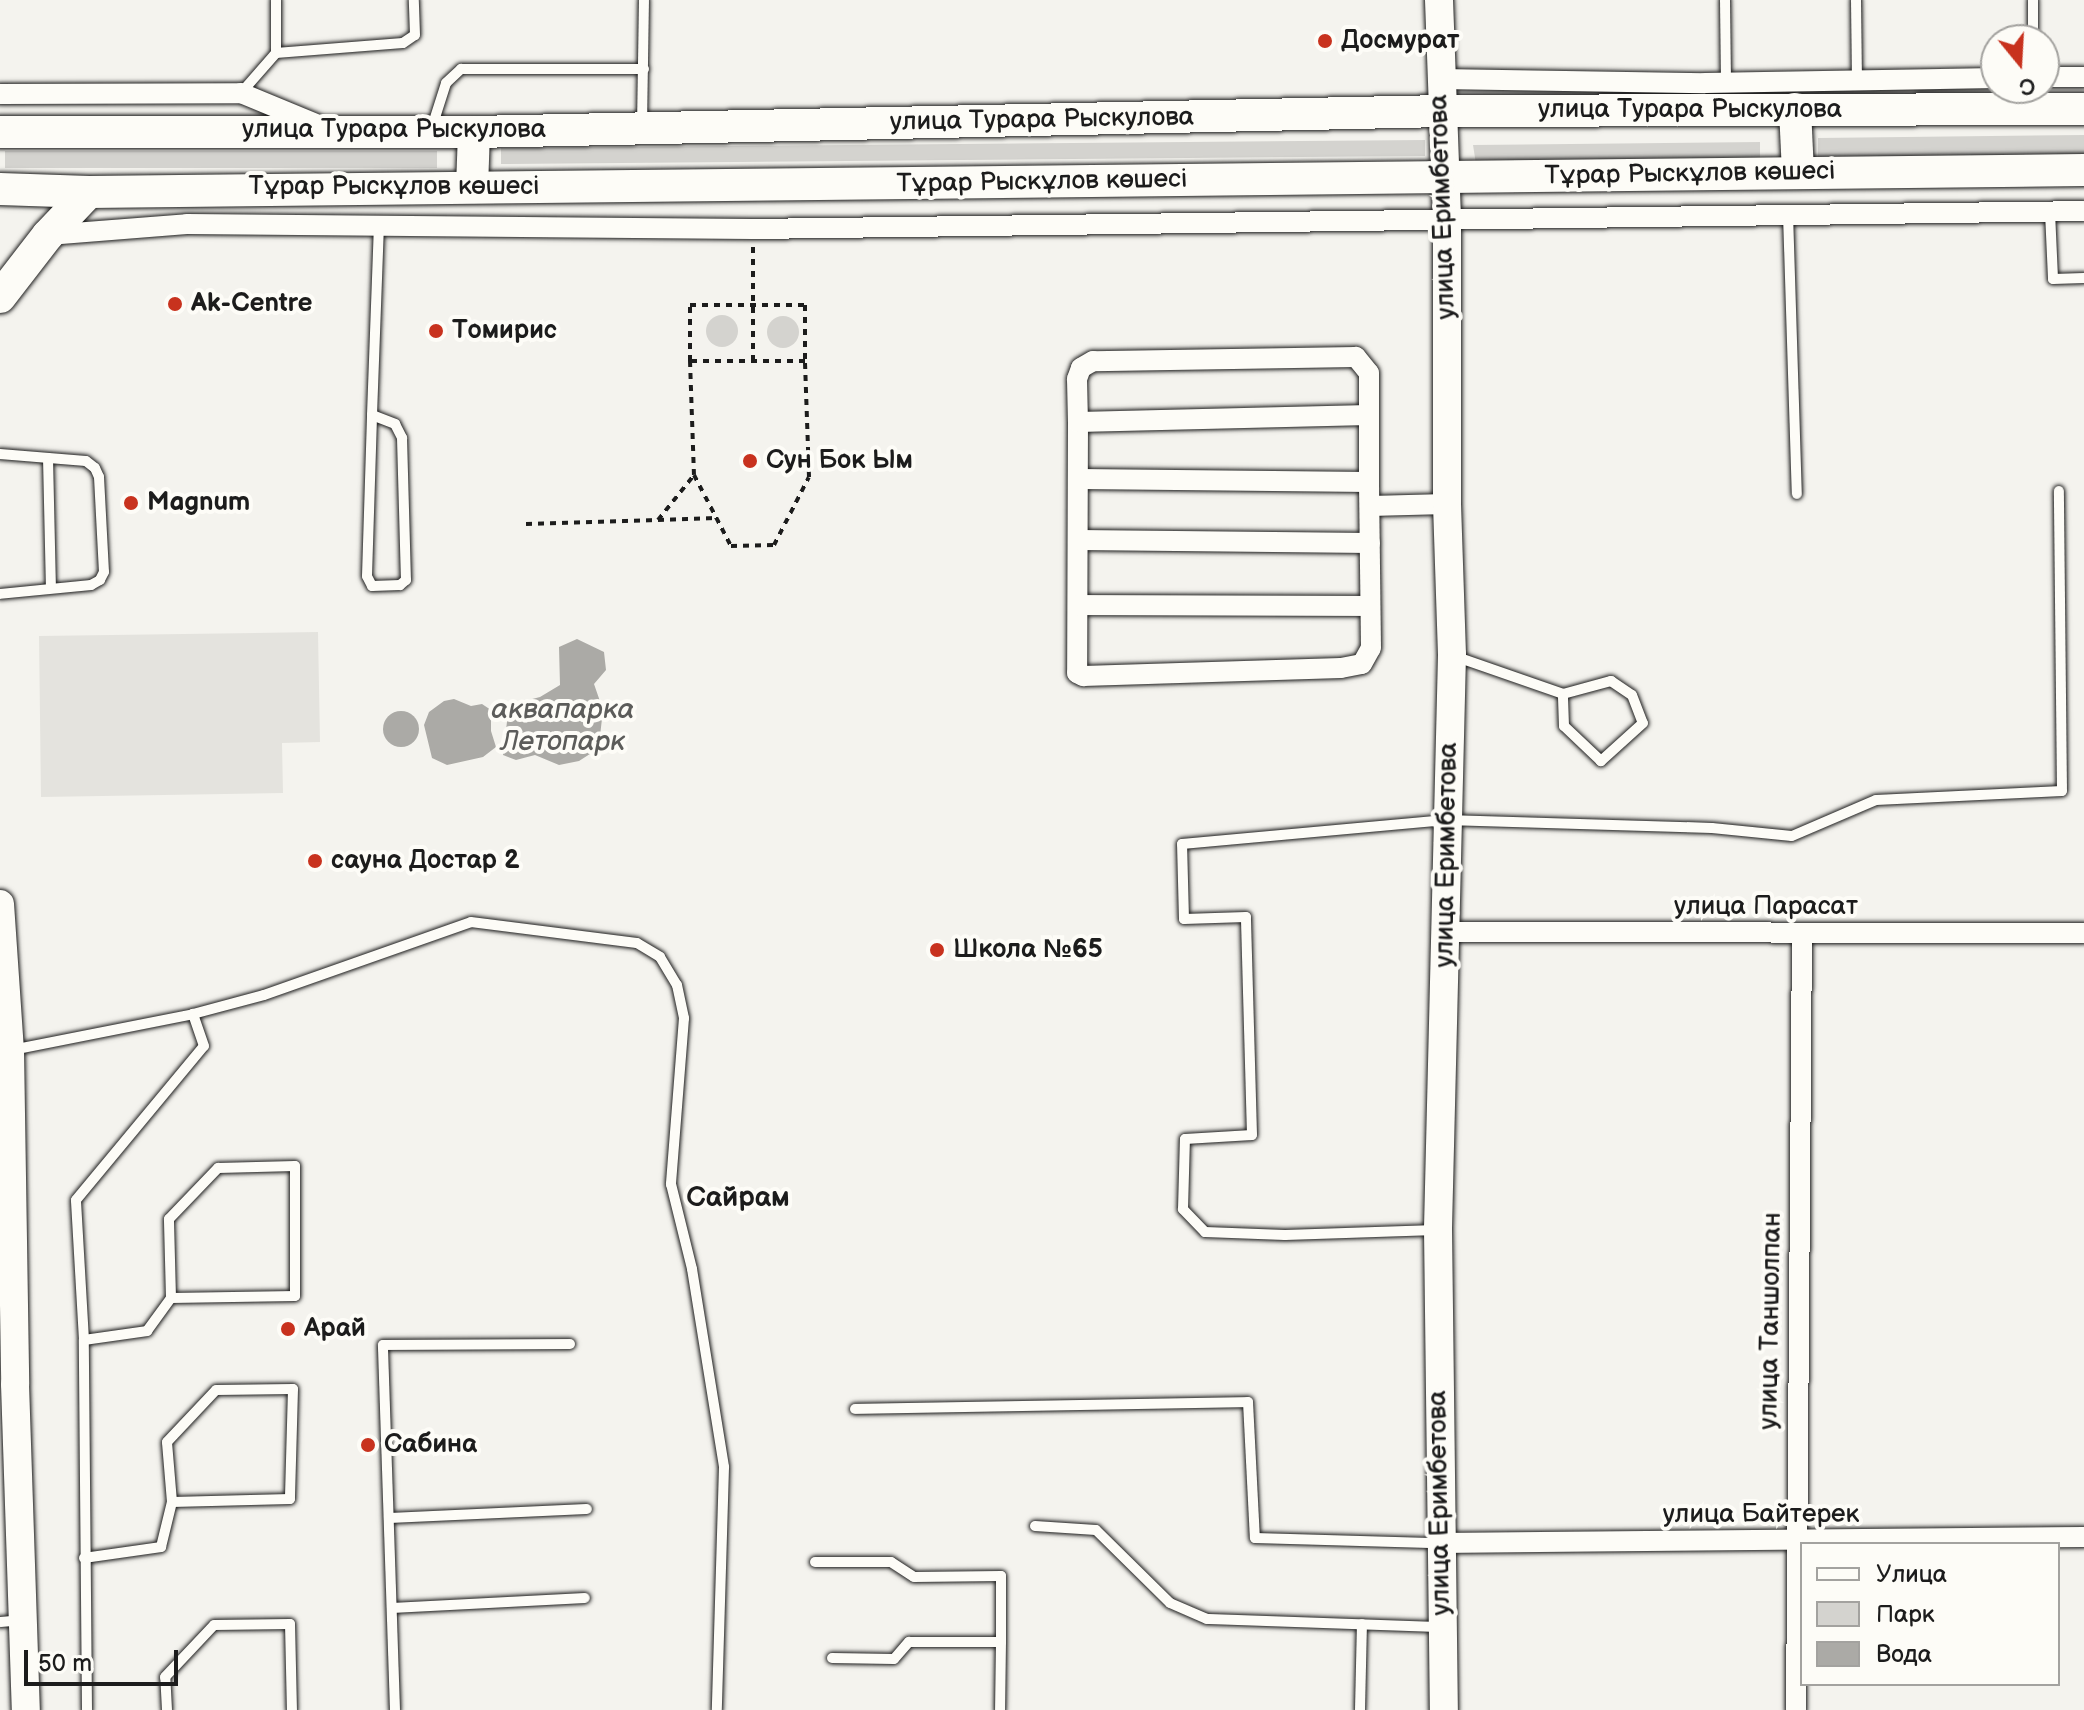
<!DOCTYPE html>
<html>
<head>
<meta charset="utf-8">
<style>
	body { margin:0 }
	#map { position:relative; width:2084px; height:1710px; overflow:hidden; background:#f4f3ee; font-family:"Balsamiq Sans",sans-serif }
	div>[style] { position:absolute }
	[style*='--x'] { left:calc(var(--x)*1px); top:calc(var(--y)*1px); width:calc(var(--w)*1px); rotate:calc(var(--a)*1deg) }
	.built>* { inset:0; background:#e4e3de }
	.green>* { inset:0; background:#d4d3cf }
	.round { border-radius:50% }
	.water>* { inset:0; background:#abaaa6 }
	.path>* { height:4px; margin-top:-2px; transform-origin:0; background:repeating-linear-gradient(90deg,#1c1c1c 0 6px,transparent 0 12px) }
	.roads { filter:drop-shadow(0 0 2px #1c1c1c) drop-shadow(0 0 2px #1c1c1c) }
	.lane>* { height:10px; margin:-5px; padding:0 5px; transform-origin:5px; border-radius:5px; background:#fdfcf7 }
	.street>* { height:20px; margin:-10px; padding:0 10px; transform-origin:10px; border-radius:10px; background:#fdfcf7 }
	.secondary>* { height:28px; margin:-14px; padding:0 14px; transform-origin:14px; border-radius:14px; background:#fdfcf7 }
	.primary>* { height:32px; margin:-16px; padding:0 16px; transform-origin:16px; border-radius:16px; background:#fdfcf7 }
	.dots>* { width:22px; height:22px; translate:-50% -50%; box-sizing:border-box; border:4px solid #fdfcf7; border-radius:50% }
	span { translate:-50% -50%; white-space:nowrap; text-align:center; line-height:1.15; -webkit-text-stroke:8px #fdfcf7; paint-order:stroke }
	.poi-label { font-size:26px; color:#1c1c1c; font-weight:700 }
	.left { translate:0 -50%; text-align:left }
	.street-label { font-size:26px; color:#1c1c1c }
	.water-label { font-size:28px; color:#5c5c5a; font-style:italic }
	.neighbourhood-label { font-size:28px; color:#1c1c1c; font-weight:700 }
	.legend { position:absolute; left:1800px; top:1542px; width:260px; height:144px; box-sizing:border-box; background:#fdfcf7; border:2px solid #a3a29f; margin:0; padding:10px 14px; list-style:none; font-size:24px; color:#1c1c1c }
	.legend li { display:flex; align-items:center; gap:16px; height:40px }
	.legend b { width:40px; border:2px solid #a3a29f }
	.north { position:absolute; left:1980px; top:24px; width:80px; height:80px; box-sizing:border-box; background:#fdfcf7; border:2px solid #a3a29f; border-radius:50%; rotate:162deg; font-size:22px; font-weight:700; line-height:32px; text-align:center; color:#1c1c1c }
	.north::after { content:''; display:block; margin:auto; width:28px; height:36px; background:#c8321e; clip-path:polygon(50% 0,100% 100%,50% 72%,0 100%) }
	.scale { position:absolute; left:24px; top:1650px; width:154px; height:36px; box-sizing:border-box; border:4px solid #1c1c1c; border-top:0; padding-left:10px; font-size:24px; line-height:28px; white-space:nowrap; color:#1c1c1c; -webkit-text-stroke:6px #fdfcf7; paint-order:stroke }
</style>
</head>
<body>
<div id="map">
	<div class="built">
		<div style="clip-path:polygon(318px 632px,320px 742px,282px 743px,283px 793px,41px 797px,39px 636px)"></div>
	</div>
	<div class="green">
		<div style="clip-path:polygon(2084px 135px,2084px 154px,1818px 157px,1818px 138px)"></div>
		<div style="clip-path:polygon(1425px 140px,1425px 156px,501px 164px,501px 148px)"></div>
		<div style="clip-path:polygon(1760px 142px,1760px 161px,1476px 164px,1473px 145px)"></div>
		<div style="clip-path:polygon(5px 151px,437px 151px,437px 168px,5px 168px)"></div>
		<div class="round" style="left:706px;top:315px;width:32px;height:32px"></div>
		<div class="round" style="left:767px;top:316px;width:32px;height:32px"></div>
	</div>
	<div class="water">
		<div style="clip-path:polygon(577px 639px,604px 652px,606px 670px,594px 684px,603px 710px,600px 736px,593px 752px,579px 761px,559px 765px,535px 755px,516px 760px,503px 755px,509px 705px,540px 697px,560px 685px,559px 647px)"></div>
		<div style="clip-path:polygon(454px 699px,471px 706px,482px 704px,491px 710px,491px 731px,496px 747px,483px 757px,447px 765px,432px 758px,424px 725px,429px 712px,444px 701px)"></div>
		<div class="round" style="left:383px;top:711px;width:36px;height:36px"></div>
	</div>
	<div class="path">
		<div style="--x:753;--y:247;--w:114;--a:90"></div>
		<div style="--x:690;--y:305;--w:115;--a:0"></div>
		<div style="--x:805;--y:305;--w:56;--a:90"></div>
		<div style="--x:805;--y:361;--w:115;--a:180"></div>
		<div style="--x:690;--y:361;--w:56;--a:-90"></div>
		<div style="--x:690;--y:361;--w:114;--a:88"></div>
		<div style="--x:694;--y:475;--w:80;--a:62.5"></div>
		<div style="--x:731;--y:546;--w:43;--a:-1.3"></div>
		<div style="--x:774;--y:545;--w:76;--a:-62.8"></div>
		<div style="--x:809;--y:477;--w:116;--a:-92"></div>
		<div style="--x:658;--y:520;--w:58;--a:-2"></div>
		<div style="--x:526;--y:524;--w:132;--a:-1.7"></div>
		<div style="--x:658;--y:520;--w:58;--a:-51.3"></div>
	</div>
	<div class="roads">
		<div class="lane">
			<div style="--x:1725;--y:0;--w:83;--a:89.3"></div>
			<div style="--x:1856;--y:0;--w:81;--a:89.3"></div>
			<div style="--x:2033;--y:40;--w:40;--a:-90"></div>
			<div style="--x:276;--y:53;--w:53;--a:-90"></div>
			<div style="--x:241;--y:93;--w:53;--a:-48.8"></div>
			<div style="--x:276;--y:53;--w:127;--a:-4.5"></div>
			<div style="--x:403;--y:43;--w:14;--a:-34"></div>
			<div style="--x:415;--y:35;--w:35;--a:-92"></div>
			<div style="--x:642;--y:126;--w:126;--a:-89.1"></div>
			<div style="--x:432;--y:127;--w:46;--a:-72.3"></div>
			<div style="--x:446;--y:83;--w:21;--a:-43"></div>
			<div style="--x:461;--y:69;--w:183;--a:0"></div>
			<div style="--x:2050;--y:212;--w:67;--a:87.4"></div>
			<div style="--x:2053;--y:279;--w:31;--a:-2"></div>
			<div style="--x:1788;--y:214;--w:280;--a:88.2"></div>
			<div style="--x:372;--y:415;--w:25;--a:21"></div>
			<div style="--x:395;--y:424;--w:16;--a:63"></div>
			<div style="--x:402;--y:438;--w:142;--a:88.4"></div>
			<div style="--x:406;--y:580;--w:8;--a:140"></div>
			<div style="--x:400;--y:585;--w:28;--a:178"></div>
			<div style="--x:372;--y:586;--w:11;--a:-117"></div>
			<div style="--x:367;--y:576;--w:161;--a:-88.2"></div>
			<div style="--x:372;--y:415;--w:189;--a:-87.9"></div>
			<div style="--x:0;--y:454;--w:86;--a:4.7"></div>
			<div style="--x:86;--y:461;--w:11;--a:38"></div>
			<div style="--x:95;--y:468;--w:10;--a:66"></div>
			<div style="--x:99;--y:477;--w:95;--a:87"></div>
			<div style="--x:104;--y:572;--w:9;--a:117"></div>
			<div style="--x:100;--y:580;--w:10;--a:151"></div>
			<div style="--x:91;--y:585;--w:91;--a:174.4"></div>
			<div style="--x:48;--y:458;--w:130;--a:88.7"></div>
			<div style="--x:1454;--y:656;--w:115;--a:19.2"></div>
			<div style="--x:1563;--y:694;--w:50;--a:-15.2"></div>
			<div style="--x:1611;--y:681;--w:25;--a:34"></div>
			<div style="--x:1632;--y:695;--w:30;--a:69"></div>
			<div style="--x:1643;--y:723;--w:57;--a:137.9"></div>
			<div style="--x:1601;--y:761;--w:51;--a:-136.6"></div>
			<div style="--x:1564;--y:726;--w:32;--a:-92"></div>
			<div style="--x:12;--y:1050;--w:185;--a:-11.2"></div>
			<div style="--x:193;--y:1014;--w:73;--a:-15"></div>
			<div style="--x:264;--y:995;--w:219;--a:-19.4"></div>
			<div style="--x:471;--y:922;--w:167;--a:7.2"></div>
			<div style="--x:637;--y:943;--w:27;--a:31"></div>
			<div style="--x:660;--y:957;--w:33;--a:59"></div>
			<div style="--x:677;--y:985;--w:34;--a:78"></div>
			<div style="--x:684;--y:1018;--w:167;--a:94.5"></div>
			<div style="--x:671;--y:1184;--w:88;--a:76.1"></div>
			<div style="--x:692;--y:1269;--w:201;--a:80.8"></div>
			<div style="--x:724;--y:1467;--w:243;--a:91.7"></div>
			<div style="--x:1436;--y:1230;--w:151;--a:178.1"></div>
			<div style="--x:1285;--y:1235;--w:80;--a:-177.9"></div>
			<div style="--x:1205;--y:1232;--w:32;--a:-134"></div>
			<div style="--x:1183;--y:1209;--w:70;--a:-88.4"></div>
			<div style="--x:1185;--y:1139;--w:67;--a:-3.4"></div>
			<div style="--x:1252;--y:1135;--w:218;--a:-91.6"></div>
			<div style="--x:1246;--y:917;--w:62;--a:178.2"></div>
			<div style="--x:1184;--y:919;--w:75;--a:-91.5"></div>
			<div style="--x:1182;--y:844;--w:265;--a:-5.2"></div>
			<div style="--x:1446;--y:820;--w:266;--a:1.7"></div>
			<div style="--x:1712;--y:828;--w:80;--a:5.7"></div>
			<div style="--x:1792;--y:836;--w:91;--a:-23.2"></div>
			<div style="--x:1876;--y:800;--w:186;--a:-2.8"></div>
			<div style="--x:2062;--y:791;--w:300;--a:-90.6"></div>
			<div style="--x:84;--y:1340;--w:64;--a:-8.1"></div>
			<div style="--x:147;--y:1331;--w:41;--a:-54"></div>
			<div style="--x:171;--y:1298;--w:79;--a:-91.5"></div>
			<div style="--x:169;--y:1219;--w:71;--a:-46.1"></div>
			<div style="--x:218;--y:1168;--w:77;--a:-1.5"></div>
			<div style="--x:295;--y:1166;--w:130;--a:90"></div>
			<div style="--x:295;--y:1296;--w:124;--a:179.1"></div>
			<div style="--x:855;--y:1409;--w:393;--a:-1"></div>
			<div style="--x:1248;--y:1402;--w:136;--a:87.1"></div>
			<div style="--x:1255;--y:1538;--w:184;--a:1.6"></div>
			<div style="--x:389;--y:1518;--w:198;--a:-2.6"></div>
			<div style="--x:1035;--y:1526;--w:61;--a:3.8"></div>
			<div style="--x:1096;--y:1530;--w:104;--a:44.6"></div>
			<div style="--x:1170;--y:1603;--w:40;--a:23.4"></div>
			<div style="--x:1207;--y:1619;--w:233;--a:2"></div>
			<div style="--x:84;--y:1558;--w:78;--a:-8.1"></div>
			<div style="--x:161;--y:1547;--w:46;--a:-76.3"></div>
			<div style="--x:172;--y:1502;--w:60;--a:-94.8"></div>
			<div style="--x:167;--y:1442;--w:71;--a:-46.7"></div>
			<div style="--x:216;--y:1390;--w:77;--a:-0.7"></div>
			<div style="--x:293;--y:1389;--w:110;--a:91.6"></div>
			<div style="--x:290;--y:1499;--w:118;--a:178.5"></div>
			<div style="--x:815;--y:1562;--w:76;--a:0"></div>
			<div style="--x:891;--y:1562;--w:27;--a:33"></div>
			<div style="--x:914;--y:1577;--w:87;--a:-0.7"></div>
			<div style="--x:1001;--y:1576;--w:66;--a:90"></div>
			<div style="--x:392;--y:1608;--w:193;--a:-3"></div>
			<div style="--x:0;--y:1622;--w:21;--a:-5"></div>
			<div style="--x:832;--y:1658;--w:62;--a:0.9"></div>
			<div style="--x:894;--y:1659;--w:23;--a:-49"></div>
			<div style="--x:909;--y:1642;--w:92;--a:0"></div>
			<div style="--x:1001;--y:1642;--w:68;--a:90.8"></div>
			<div style="--x:87;--y:1710;--w:370;--a:-90.5"></div>
			<div style="--x:84;--y:1340;--w:140;--a:-93.3"></div>
			<div style="--x:76;--y:1200;--w:200;--a:-50.3"></div>
			<div style="--x:204;--y:1046;--w:34;--a:-109"></div>
			<div style="--x:167;--y:1710;--w:33;--a:-93"></div>
			<div style="--x:165;--y:1677;--w:71;--a:-46.7"></div>
			<div style="--x:214;--y:1625;--w:76;--a:-0.8"></div>
			<div style="--x:290;--y:1624;--w:86;--a:88.7"></div>
			<div style="--x:395;--y:1710;--w:365;--a:-91.9"></div>
			<div style="--x:383;--y:1345;--w:187;--a:-0.3"></div>
			<div style="--x:1360;--y:1710;--w:86;--a:-88.7"></div>
		</div>
		<div class="street">
			<div style="--x:2044;--y:77;--w:40;--a:0"></div>
			<div style="--x:1440;--y:79;--w:265;--a:0.9"></div>
			<div style="--x:1705;--y:83;--w:291;--a:-1"></div>
			<div style="--x:0;--y:94;--w:241;--a:-0.2"></div>
			<div style="--x:241;--y:93;--w:87;--a:22.4"></div>
			<div style="--x:48;--y:235;--w:139;--a:-4.5"></div>
			<div style="--x:187;--y:224;--w:565;--a:0.51"></div>
			<div style="--x:752;--y:229;--w:1332;--a:-0.77"></div>
			<div style="--x:1078;--y:422;--w:251;--a:90.2"></div>
			<div style="--x:1077;--y:673;--w:7;--a:27"></div>
			<div style="--x:1083;--y:676;--w:258;--a:-1.8"></div>
			<div style="--x:1341;--y:668;--w:21;--a:-11"></div>
			<div style="--x:1362;--y:664;--w:18;--a:-61"></div>
			<div style="--x:1371;--y:648;--w:166;--a:-90.7"></div>
			<div style="--x:1369;--y:482;--w:289;--a:-179.4"></div>
			<div style="--x:1369;--y:482;--w:109;--a:-90"></div>
			<div style="--x:1369;--y:373;--w:21;--a:-129"></div>
			<div style="--x:1356;--y:357;--w:263;--a:179.1"></div>
			<div style="--x:1093;--y:361;--w:14;--a:150"></div>
			<div style="--x:1081;--y:368;--w:12;--a:110"></div>
			<div style="--x:1077;--y:379;--w:43;--a:88.7"></div>
			<div style="--x:1078;--y:422;--w:291;--a:-1.4"></div>
			<div style="--x:1370;--y:506;--w:77;--a:-1.5"></div>
			<div style="--x:1079;--y:540;--w:291;--a:0.6"></div>
			<div style="--x:1078;--y:605;--w:290;--a:0.2"></div>
			<div style="--x:1447;--y:932;--w:637;--a:0.09"></div>
			<div style="--x:1439;--y:1543;--w:645;--a:-0.53"></div>
			<div style="--x:1796;--y:1710;--w:777;--a:-89.56"></div>
		</div>
		<div class="secondary">
			<div style="--x:1439;--y:0;--w:218;--a:87.9"></div>
			<div style="--x:1447;--y:218;--w:286;--a:90"></div>
			<div style="--x:1447;--y:504;--w:151;--a:88.1"></div>
			<div style="--x:1452;--y:655;--w:574;--a:91.4"></div>
			<div style="--x:1438;--y:1229;--w:481;--a:89.3"></div>
			<div style="--x:0;--y:904;--w:146;--a:86.1"></div>
			<div style="--x:10;--y:1050;--w:334;--a:89.1"></div>
			<div style="--x:15;--y:1384;--w:326;--a:88.1"></div>
		</div>
		<div class="primary">
			<div style="--x:1795;--y:109;--w:63;--a:87.3"></div>
			<div style="--x:0;--y:132;--w:474;--a:0"></div>
			<div style="--x:474;--y:132;--w:967;--a:-1.24"></div>
			<div style="--x:1441;--y:111;--w:643;--a:-0.18"></div>
			<div style="--x:472;--y:187;--w:55;--a:-87.9"></div>
			<div style="--x:0;--y:189;--w:89;--a:1.9"></div>
			<div style="--x:89;--y:192;--w:1995;--a:-0.63"></div>
			<div style="--x:0;--y:297;--w:78;--a:-52.3"></div>
			<div style="--x:48;--y:235;--w:59;--a:-46.4"></div>
		</div>
	</div>
	<div class="dots">
		<div style="left:1325px;top:41px;background:#c8321e"></div>
		<div style="left:175px;top:304px;background:#c8321e"></div>
		<div style="left:436px;top:331px;background:#c8321e"></div>
		<div style="left:750px;top:461px;background:#c8321e"></div>
		<div style="left:131px;top:503px;background:#c8321e"></div>
		<div style="left:315px;top:861px;background:#c8321e"></div>
		<div style="left:937px;top:950px;background:#c8321e"></div>
		<div style="left:288px;top:1329px;background:#c8321e"></div>
		<div style="left:368px;top:1445px;background:#c8321e"></div>
	</div>
	<div class="poi-label">
		<span class="left" style="left:1341px;top:41px">Досмурат</span>
		<span class="left" style="left:191px;top:304px">Ak-Centre</span>
		<span class="left" style="left:452px;top:331px">Томирис</span>
		<span class="left" style="left:766px;top:461px">Сун Бок Ым</span>
		<span class="left" style="left:147px;top:503px">Magnum</span>
		<span class="left" style="left:331px;top:861px">сауна Достар 2</span>
		<span class="left" style="left:953px;top:950px">Школа №65</span>
		<span class="left" style="left:304px;top:1329px">Арай</span>
		<span class="left" style="left:384px;top:1445px">Сабина</span>
	</div>
	<div class="street-label">
		<span style="left:1690px;top:110px">улица Турара Рыскулова</span>
		<span style="left:1042px;top:120px;rotate:-1deg">улица Турара Рыскулова</span>
		<span style="left:394px;top:130px">улица Турара Рыскулова</span>
		<span style="left:1690px;top:174px;rotate:-1deg">Тұрар Рыскұлов көшесі</span>
		<span style="left:1042px;top:182px;rotate:-1deg">Тұрар Рыскұлов көшесі</span>
		<span style="left:394px;top:187px">Тұрар Рыскұлов көшесі</span>
		<span style="left:1443px;top:207px;rotate:-92deg">улица Еримбетова</span>
		<span style="left:1447px;top:855px;rotate:-89deg">улица Еримбетова</span>
		<span style="left:1766px;top:907px">улица Парасат</span>
		<span style="left:1771px;top:1321px;rotate:-89deg">улица Таншолпан</span>
		<span style="left:1440px;top:1503px;rotate:-91deg">улица Еримбетова</span>
		<span style="left:1761px;top:1515px">улица Байтерек</span>
	</div>
	<div class="water-label">
		<span style="left:563px;top:726px">аквапарка<br>Летопарк</span>
	</div>
	<div class="neighbourhood-label">
		<span style="left:738px;top:1198px">Сайрам</span>
	</div>
	<ul class="legend">
	<li><b style="height:10px;background:#fdfcf7"></b>Улица</li>
	<li><b style="height:22px;background:#d4d3cf"></b>Парк</li>
	<li><b style="height:22px;background:#abaaa6"></b>Вода</li>
	</ul>
	<div class="north">С</div>
	<div class="scale">50 m</div>
</div>
</body>
</html>
